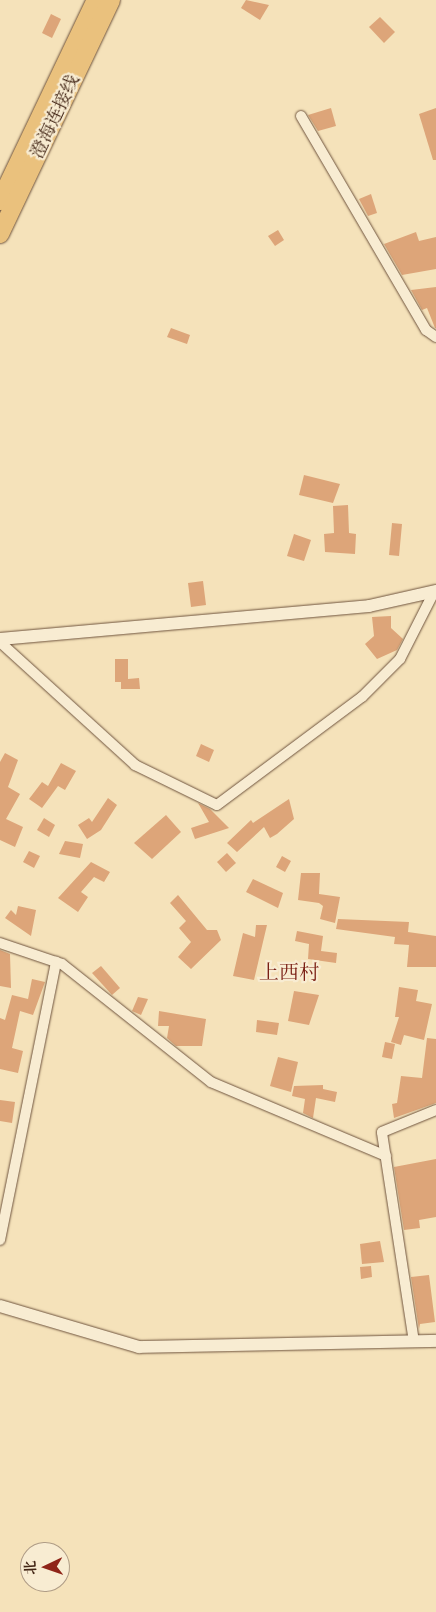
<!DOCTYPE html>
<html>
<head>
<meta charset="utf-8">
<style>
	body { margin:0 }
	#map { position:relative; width:436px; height:1612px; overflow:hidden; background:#f5e2ba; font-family:"IM FELL Double Pica","Noto Serif SC",serif }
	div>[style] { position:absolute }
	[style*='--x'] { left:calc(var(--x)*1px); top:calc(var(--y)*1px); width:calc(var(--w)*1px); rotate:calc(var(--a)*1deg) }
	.building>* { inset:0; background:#dda579 }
	.roads { filter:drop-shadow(0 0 1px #6f543e) drop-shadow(0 0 1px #6f543e) }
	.minor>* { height:10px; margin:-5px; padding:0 5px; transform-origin:5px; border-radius:5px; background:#f8ecd2 }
	.tertiary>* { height:12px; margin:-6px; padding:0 6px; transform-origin:6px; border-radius:6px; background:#f8ecd2 }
	.trunk>* { height:18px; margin:-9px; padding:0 9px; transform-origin:9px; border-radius:9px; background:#eac17d }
	span { translate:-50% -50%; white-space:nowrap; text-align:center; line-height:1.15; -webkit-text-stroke:4.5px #f8ecd2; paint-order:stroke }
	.street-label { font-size:18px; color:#422515 }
	.quarter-label { font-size:20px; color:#7a1f14 }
	.north { position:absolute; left:20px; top:1542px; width:50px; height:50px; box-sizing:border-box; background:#f8ecd2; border:1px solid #af9c86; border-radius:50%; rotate:267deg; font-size:14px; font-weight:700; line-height:20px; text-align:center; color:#422515 }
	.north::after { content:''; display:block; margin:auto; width:18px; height:22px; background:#8f2418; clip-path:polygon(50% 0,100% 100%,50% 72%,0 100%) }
</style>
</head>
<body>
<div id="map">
	<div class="building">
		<div style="clip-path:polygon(246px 0,269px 5px,260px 20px,241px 8px)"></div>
		<div style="clip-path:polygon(51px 14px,61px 19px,52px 38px,42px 33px)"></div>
		<div style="clip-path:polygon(380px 17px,395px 32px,384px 43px,369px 27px)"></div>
		<div style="clip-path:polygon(331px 108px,336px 126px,318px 131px,308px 115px)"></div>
		<div style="clip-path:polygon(436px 108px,436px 160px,433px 160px,419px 114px)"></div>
		<div style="clip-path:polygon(371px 194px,377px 213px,368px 216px,359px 199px)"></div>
		<div style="clip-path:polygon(278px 230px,284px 240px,275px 246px,268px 236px)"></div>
		<div style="clip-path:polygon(416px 232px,419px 241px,436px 237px,436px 269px,402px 275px,384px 244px)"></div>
		<div style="clip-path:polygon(436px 287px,436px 328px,435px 328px,427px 308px,422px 310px,411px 290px)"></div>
		<div style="clip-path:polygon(171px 328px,190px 335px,187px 344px,167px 337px)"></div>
		<div style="clip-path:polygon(304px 475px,340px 484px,333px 503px,299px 495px)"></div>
		<div style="clip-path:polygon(348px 505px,349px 533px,356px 534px,355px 554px,325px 552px,324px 534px,334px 533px,333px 506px)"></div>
		<div style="clip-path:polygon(392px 523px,402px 524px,399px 556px,389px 555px)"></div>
		<div style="clip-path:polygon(294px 534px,311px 540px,304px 561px,287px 556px)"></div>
		<div style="clip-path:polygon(203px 581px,206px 605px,191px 607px,188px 583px)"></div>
		<div style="clip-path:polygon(391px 616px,391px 628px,403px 639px,397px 650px,377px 659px,365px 644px,374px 636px,372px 617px)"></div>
		<div style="clip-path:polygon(115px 659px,128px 659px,128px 679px,139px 678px,140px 689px,121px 689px,121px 682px,115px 682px)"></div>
		<div style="clip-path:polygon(201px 744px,214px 750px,209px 762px,196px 756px)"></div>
		<div style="clip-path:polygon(5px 753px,18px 760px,8px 787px,20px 794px,6px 819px,23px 827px,15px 847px,0 840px,0 762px)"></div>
		<div style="clip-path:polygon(61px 763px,76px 771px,65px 790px,58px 786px,42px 808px,29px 799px,42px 782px,48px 786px)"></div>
		<div style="clip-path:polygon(108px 798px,117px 805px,101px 830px,87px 839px,78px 825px,89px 818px,92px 822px)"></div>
		<div style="clip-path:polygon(289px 799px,294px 819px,277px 834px,270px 838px,264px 827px,237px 852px,227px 843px,251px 820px,253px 823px)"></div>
		<div style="clip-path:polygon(198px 803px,210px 809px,229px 828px,195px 839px,191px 828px,209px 822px)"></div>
		<div style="clip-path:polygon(166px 815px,181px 832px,152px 859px,134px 843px)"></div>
		<div style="clip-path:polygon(44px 818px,55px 825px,49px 837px,37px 830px)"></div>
		<div style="clip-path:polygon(65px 841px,83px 844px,80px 858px,59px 854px)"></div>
		<div style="clip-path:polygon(29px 851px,40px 856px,34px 868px,23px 862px)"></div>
		<div style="clip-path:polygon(227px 853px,236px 863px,226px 872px,217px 862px)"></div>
		<div style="clip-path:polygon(282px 856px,291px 861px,285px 872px,276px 867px)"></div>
		<div style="clip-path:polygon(91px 862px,110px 872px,104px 882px,94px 877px,81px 892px,88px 897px,78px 912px,58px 898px)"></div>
		<div style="clip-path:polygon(301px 873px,320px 873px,319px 894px,340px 897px,335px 923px,320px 919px,323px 906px,319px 903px,298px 900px)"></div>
		<div style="clip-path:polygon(253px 879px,283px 893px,278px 908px,246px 892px)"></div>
		<div style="clip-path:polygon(178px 895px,207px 930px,217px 930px,221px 940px,191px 969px,178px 957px,191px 942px,179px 928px,186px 921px,170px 903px)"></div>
		<div style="clip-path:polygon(18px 906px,36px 910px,31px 936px,5px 918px,11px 910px,16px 915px)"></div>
		<div style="clip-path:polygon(338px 919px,409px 922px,408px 932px,436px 936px,436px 967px,407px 967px,409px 945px,394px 944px,395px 937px,336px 929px)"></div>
		<div style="clip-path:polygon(256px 925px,267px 925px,254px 980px,233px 976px,243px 933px,255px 937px)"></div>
		<div style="clip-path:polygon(297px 931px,323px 936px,321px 951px,337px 953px,336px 963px,308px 959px,309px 944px,295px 941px)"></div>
		<div style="clip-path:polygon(0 950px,10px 954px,11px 988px,0 986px)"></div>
		<div style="clip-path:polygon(101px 966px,120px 988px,112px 995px,92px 973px)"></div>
		<div style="clip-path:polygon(32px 979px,45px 982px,33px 1015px,20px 1011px,12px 1048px,23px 1051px,18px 1073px,0 1069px,0 1018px,5px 1020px,12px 995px,28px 999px)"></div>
		<div style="clip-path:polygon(399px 987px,418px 990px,416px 1001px,432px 1004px,424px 1040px,404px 1035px,401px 1045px,391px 1042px,399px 1017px,395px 1017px)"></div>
		<div style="clip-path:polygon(294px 991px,319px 995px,309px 1025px,288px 1021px)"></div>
		<div style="clip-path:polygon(138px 997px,148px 999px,141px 1015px,132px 1011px)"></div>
		<div style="clip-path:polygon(159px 1011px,206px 1019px,202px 1046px,176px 1046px,167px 1038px,169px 1026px,158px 1026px)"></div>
		<div style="clip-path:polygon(257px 1020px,279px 1023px,277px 1035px,256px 1032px)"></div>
		<div style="clip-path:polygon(427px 1038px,436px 1039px,436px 1103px,394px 1118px,392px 1104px,397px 1103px,401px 1076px,422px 1078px)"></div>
		<div style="clip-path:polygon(385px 1042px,395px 1044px,392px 1059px,382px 1057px)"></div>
		<div style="clip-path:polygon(278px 1057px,298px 1062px,291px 1092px,270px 1086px)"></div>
		<div style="clip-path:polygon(323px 1085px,323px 1089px,337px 1092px,335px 1102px,316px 1098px,313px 1118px,303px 1113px,305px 1099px,292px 1096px,294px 1086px)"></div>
		<div style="clip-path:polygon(0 1100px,15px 1102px,12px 1123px,0 1121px)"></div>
		<div style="clip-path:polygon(436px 1159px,436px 1217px,419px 1220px,420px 1228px,404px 1230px,394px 1167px)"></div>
		<div style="clip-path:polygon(380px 1241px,384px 1262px,362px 1264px,360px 1244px)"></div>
		<div style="clip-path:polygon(371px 1266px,372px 1277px,361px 1279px,360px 1267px)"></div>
		<div style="clip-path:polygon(429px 1275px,435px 1322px,420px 1324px,419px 1329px,411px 1277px)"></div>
	</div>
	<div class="roads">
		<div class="minor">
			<div style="--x:301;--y:116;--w:248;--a:59.7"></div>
			<div style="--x:426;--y:330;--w:12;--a:35"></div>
			<div style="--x:0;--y:642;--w:183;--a:42.3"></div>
			<div style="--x:135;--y:765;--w:91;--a:26"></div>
			<div style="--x:217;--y:805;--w:181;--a:-36.7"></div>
			<div style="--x:362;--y:697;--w:54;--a:-45"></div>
			<div style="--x:400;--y:659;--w:75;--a:-63.1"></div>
			<div style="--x:0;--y:943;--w:65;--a:18.7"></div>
			<div style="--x:62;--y:964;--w:190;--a:38.4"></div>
			<div style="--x:211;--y:1082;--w:190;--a:22.9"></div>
			<div style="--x:0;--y:1240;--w:284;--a:-78.6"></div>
			<div style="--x:414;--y:1342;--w:212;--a:-98.7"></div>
			<div style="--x:382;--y:1132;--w:58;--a:-22.2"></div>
		</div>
		<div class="tertiary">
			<div style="--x:0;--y:639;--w:370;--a:-5.1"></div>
			<div style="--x:369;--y:606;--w:69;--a:-12.6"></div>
			<div style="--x:0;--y:1306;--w:145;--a:16.4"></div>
			<div style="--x:139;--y:1347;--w:297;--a:-1.2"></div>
		</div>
		<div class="trunk">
			<div style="--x:0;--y:201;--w:223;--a:-64.5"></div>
			<div style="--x:0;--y:234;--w:259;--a:-64.6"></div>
		</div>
	</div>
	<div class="street-label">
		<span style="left:56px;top:117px;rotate:-65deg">澄海连接线</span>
	</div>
	<div class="quarter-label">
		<span style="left:289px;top:972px">上西村</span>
	</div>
	<div class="north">北</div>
</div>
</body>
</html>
